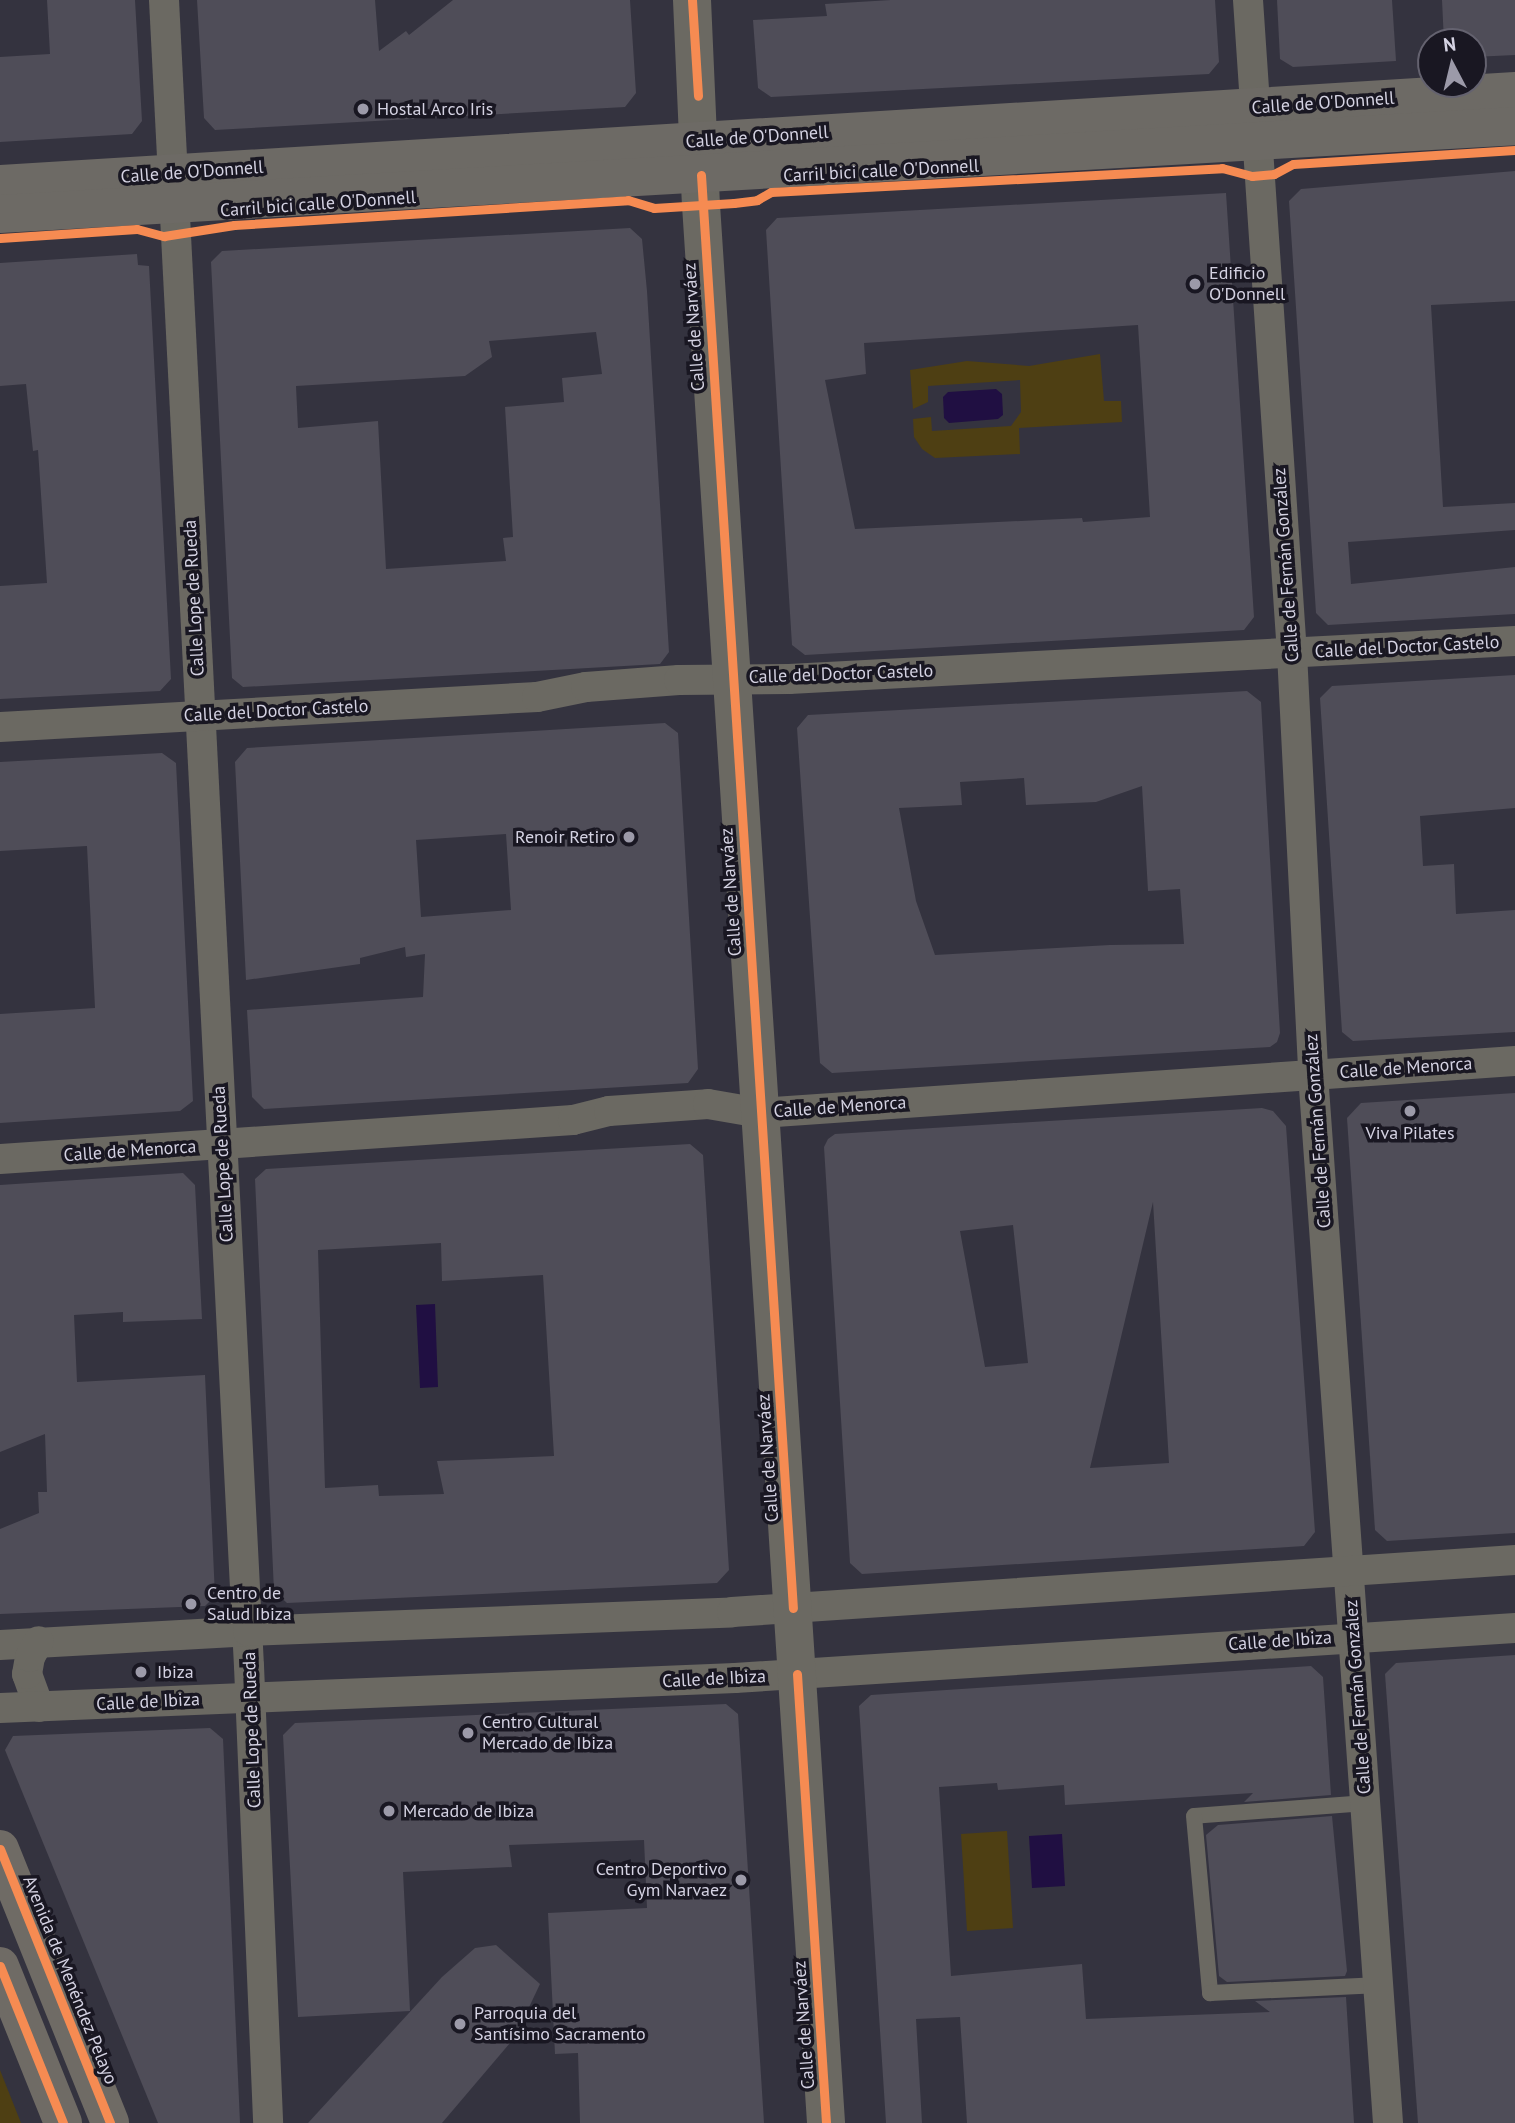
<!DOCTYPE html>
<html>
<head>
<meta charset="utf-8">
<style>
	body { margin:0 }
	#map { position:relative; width:1515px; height:2123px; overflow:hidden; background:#34333f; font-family:"PT Sans",sans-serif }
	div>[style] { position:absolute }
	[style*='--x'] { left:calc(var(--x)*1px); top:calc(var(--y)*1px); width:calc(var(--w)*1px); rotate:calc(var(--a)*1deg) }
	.green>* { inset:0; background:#4e3f13 }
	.water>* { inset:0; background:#200f42 }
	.building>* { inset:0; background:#4f4d58 }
	.service>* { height:16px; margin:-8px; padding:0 8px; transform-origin:8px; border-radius:8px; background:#6b6962 }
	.minor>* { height:30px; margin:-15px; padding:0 15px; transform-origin:15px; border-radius:15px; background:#6b6962 }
	.tertiary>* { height:38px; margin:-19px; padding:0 19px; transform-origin:19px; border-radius:19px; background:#6b6962 }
	.secondary>* { height:38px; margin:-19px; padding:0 19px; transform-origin:19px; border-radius:19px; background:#6f6b65 }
	.primary>* { height:38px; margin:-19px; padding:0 19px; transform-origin:19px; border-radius:19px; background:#6d6a65 }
	.cycleway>* { height:9px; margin:-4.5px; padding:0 4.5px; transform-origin:4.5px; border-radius:4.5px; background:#f68b52 }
	.dots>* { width:19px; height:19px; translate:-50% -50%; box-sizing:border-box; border:4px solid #191722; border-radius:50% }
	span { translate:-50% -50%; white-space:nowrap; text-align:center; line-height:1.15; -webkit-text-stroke:7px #191722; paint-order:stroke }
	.street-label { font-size:18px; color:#d4d2e2 }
	.poi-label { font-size:18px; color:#d4d2e2 }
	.left { translate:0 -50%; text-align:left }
	.right { translate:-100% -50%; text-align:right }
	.north { position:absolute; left:1417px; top:28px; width:70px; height:70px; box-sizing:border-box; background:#191722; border:2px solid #64626f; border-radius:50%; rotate:353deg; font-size:19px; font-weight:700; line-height:28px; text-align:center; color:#d4d2e2 }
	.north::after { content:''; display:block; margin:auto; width:24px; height:32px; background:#9c9aa9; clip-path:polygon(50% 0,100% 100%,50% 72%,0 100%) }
</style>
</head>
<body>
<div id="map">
	<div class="green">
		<div style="clip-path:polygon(1100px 354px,1104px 401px,1121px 401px,1122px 422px,1019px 428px,1020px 454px,935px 458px,922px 449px,914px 437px,913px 419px,931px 417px,932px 431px,1011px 426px,1021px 412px,1020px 380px,928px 386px,928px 402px,913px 409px,910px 370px,967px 361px,1029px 366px)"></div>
		<div style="clip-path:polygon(1007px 1831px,1013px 1928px,967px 1931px,961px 1834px)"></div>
		<div style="clip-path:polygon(0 2070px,21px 2123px,0 2123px)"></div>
	</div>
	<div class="water">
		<div style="clip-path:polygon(996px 389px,1002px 394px,1003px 415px,998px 419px,949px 423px,944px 418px,943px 397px,948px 392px)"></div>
		<div style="clip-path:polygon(435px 1304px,438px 1387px,420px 1388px,416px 1305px)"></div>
		<div style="clip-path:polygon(1062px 1834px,1065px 1886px,1032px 1888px,1029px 1836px)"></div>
	</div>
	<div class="building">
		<div style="clip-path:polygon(47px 0,135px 0,142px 121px,132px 134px,0 142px,0 57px,50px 54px)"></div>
		<div style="clip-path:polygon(197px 0,375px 0,379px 51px,406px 31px,409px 35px,453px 0,630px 0,636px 93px,625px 107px,215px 130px,204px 118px)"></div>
		<div style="clip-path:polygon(891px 0,1215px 0,1219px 62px,1209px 74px,771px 97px,758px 88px,753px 20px,827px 16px,825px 4px)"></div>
		<div style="clip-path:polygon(1277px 0,1392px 0,1396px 61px,1293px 67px,1280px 59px)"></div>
		<div style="clip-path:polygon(1442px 0,1515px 0,1515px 55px,1473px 57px,1473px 42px,1444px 42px)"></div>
		<div style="clip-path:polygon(1515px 171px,1515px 301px,1431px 305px,1443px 507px,1515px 503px,1515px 530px,1348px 542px,1351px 584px,1515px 567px,1515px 614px,1328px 625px,1316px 613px,1289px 201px,1301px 189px)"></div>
		<div style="clip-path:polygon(evenodd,1226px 193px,1254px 617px,1244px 630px,805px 655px,792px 645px,766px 230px,777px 218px,1226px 193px,1138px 325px,1150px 517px,1083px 522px,1082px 518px,855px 529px,825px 380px,866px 374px,864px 343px,1138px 325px)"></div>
		<div style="clip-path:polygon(evenodd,630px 228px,642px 239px,647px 291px,669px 652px,660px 664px,243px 687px,232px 678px,211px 262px,222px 251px,630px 228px,596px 332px,602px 374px,562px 378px,564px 402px,505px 407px,513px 537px,503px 538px,506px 561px,386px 569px,378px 421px,298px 428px,296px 386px,465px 376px,492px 357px,489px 341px,596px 332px)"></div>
		<div style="clip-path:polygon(137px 254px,138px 265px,149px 266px,171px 679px,160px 691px,0 699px,0 586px,47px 583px,38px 450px,33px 451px,26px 384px,0 386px,0 263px)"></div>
		<div style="clip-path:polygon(1515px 675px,1515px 808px,1420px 816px,1423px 866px,1454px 864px,1456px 914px,1515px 910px,1515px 1032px,1353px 1041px,1342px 1032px,1320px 698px,1332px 686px)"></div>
		<div style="clip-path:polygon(evenodd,1247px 691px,1261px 702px,1280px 1033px,1277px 1042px,1270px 1047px,832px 1073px,820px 1063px,797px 728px,808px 715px,1247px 691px,1024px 778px,1026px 805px,1096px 802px,1142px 786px,1148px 891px,1180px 889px,1184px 944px,1110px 945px,935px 955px,916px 901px,899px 808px,962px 805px,960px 782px,1024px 778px)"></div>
		<div style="clip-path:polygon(evenodd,665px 723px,678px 733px,698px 1069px,688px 1083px,264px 1109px,252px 1097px,247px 1010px,423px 997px,425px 954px,406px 957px,405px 947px,360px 958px,360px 964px,246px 980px,235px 762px,247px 748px,665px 723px,506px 834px,511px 910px,421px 917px,416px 840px,506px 834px)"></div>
		<div style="clip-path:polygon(162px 753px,176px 763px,193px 1101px,180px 1111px,0 1123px,0 1014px,95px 1008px,87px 846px,0 851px,0 762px)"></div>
		<div style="clip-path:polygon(1515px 1093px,1515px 1533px,1387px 1541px,1375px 1530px,1347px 1118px,1361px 1103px)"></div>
		<div style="clip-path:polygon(evenodd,1262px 1108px,1273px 1111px,1286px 1126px,1315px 1532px,1304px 1546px,862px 1574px,850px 1563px,824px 1147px,828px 1139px,835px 1134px,1262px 1108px,1153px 1202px,1169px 1463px,1090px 1468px,1153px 1202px,1262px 1108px,1013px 1225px,1028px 1363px,985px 1367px,960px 1231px,1013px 1225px)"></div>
		<div style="clip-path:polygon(evenodd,690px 1144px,703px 1155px,729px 1570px,717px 1583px,287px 1603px,274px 1591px,255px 1179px,266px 1169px,690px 1144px,441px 1243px,442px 1281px,543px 1275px,554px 1456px,437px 1461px,444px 1494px,379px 1496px,378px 1485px,325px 1488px,318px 1250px,441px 1243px)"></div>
		<div style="clip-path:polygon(183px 1173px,195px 1185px,202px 1319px,123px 1322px,123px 1312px,74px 1315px,77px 1382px,205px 1375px,215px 1596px,205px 1606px,0 1614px,0 1529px,39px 1513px,38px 1492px,47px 1492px,45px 1434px,0 1452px,0 1185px)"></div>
		<div style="clip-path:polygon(1515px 1655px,1515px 2123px,1418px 2123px,1385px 1674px,1396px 1663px)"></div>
		<div style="clip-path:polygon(1311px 1666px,1323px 1677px,1331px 1795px,1244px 1802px,1253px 1793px,1065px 1805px,1064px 1785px,998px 1790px,997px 1783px,939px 1787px,951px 1976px,1082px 1964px,1086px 2019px,1270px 2012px,1255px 2001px,1346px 1997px,1354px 2123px,967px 2123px,960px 2017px,916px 2019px,922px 2123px,886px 2123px,859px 1706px,871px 1695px)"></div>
		<div style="clip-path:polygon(726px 1704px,738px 1714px,764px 2123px,580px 2123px,578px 2053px,555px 2054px,548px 1913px,647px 1908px,644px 1840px,509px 1845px,512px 1867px,403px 1872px,410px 2011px,298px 2017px,283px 1735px,295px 1723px)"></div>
		<div style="clip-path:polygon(210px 1728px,223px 1739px,240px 2123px,158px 2123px,5px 1750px,13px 1736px)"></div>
		<div style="clip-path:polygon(1332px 1816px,1347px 1971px,1345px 1976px,1227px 1982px,1219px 1976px,1206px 1835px,1218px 1825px)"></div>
		<div style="clip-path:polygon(496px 1945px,540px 1984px,515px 2037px,442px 2123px,308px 2123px,442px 1977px,475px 1948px)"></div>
	</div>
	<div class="service">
		<div style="--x:1366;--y:1803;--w:172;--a:175.7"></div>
		<div style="--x:1194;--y:1816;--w:178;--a:84.8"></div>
		<div style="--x:1210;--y:1993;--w:170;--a:-2.7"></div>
	</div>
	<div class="minor">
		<div style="--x:164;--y:0;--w:1668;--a:87.08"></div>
		<div style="--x:249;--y:1666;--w:457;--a:87.6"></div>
		<div style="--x:1248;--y:0;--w:654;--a:86.15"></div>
		<div style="--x:1292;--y:653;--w:422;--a:87.1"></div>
		<div style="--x:1313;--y:1074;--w:1052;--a:85.91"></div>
		<div style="--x:0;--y:727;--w:538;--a:-3.2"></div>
		<div style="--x:537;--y:697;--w:50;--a:-11.5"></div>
		<div style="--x:586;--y:687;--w:93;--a:-4.3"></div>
		<div style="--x:679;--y:680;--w:110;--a:-0.5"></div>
		<div style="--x:789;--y:679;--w:727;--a:-3"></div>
		<div style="--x:0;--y:1159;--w:574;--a:-3.89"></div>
		<div style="--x:573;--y:1120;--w:37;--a:-14"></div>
		<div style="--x:609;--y:1111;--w:99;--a:-4"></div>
		<div style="--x:708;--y:1104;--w:53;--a:9.8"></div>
		<div style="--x:760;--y:1113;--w:757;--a:-3.94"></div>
		<div style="--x:0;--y:1645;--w:248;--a:-3.2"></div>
		<div style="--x:248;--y:1631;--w:484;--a:-2.2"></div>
		<div style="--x:732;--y:1612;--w:785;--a:-3.8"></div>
		<div style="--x:39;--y:1707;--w:35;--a:-110"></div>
		<div style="--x:27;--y:1674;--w:17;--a:-80"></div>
		<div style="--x:30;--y:1657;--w:18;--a:-61"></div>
		<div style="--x:0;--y:1708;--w:736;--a:-2.34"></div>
		<div style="--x:735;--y:1678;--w:782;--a:-3.67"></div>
	</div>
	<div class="tertiary">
		<div style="--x:692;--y:0;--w:205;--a:87.5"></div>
		<div style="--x:701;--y:205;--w:1922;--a:86.27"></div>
	</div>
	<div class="secondary">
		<div style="--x:0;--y:1849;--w:295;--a:68.1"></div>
		<div style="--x:0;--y:1966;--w:169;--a:68.1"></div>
	</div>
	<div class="primary">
		<div style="--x:0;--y:184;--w:1518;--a:-3.51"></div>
		<div style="--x:0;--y:214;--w:1518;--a:-3.32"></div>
	</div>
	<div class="cycleway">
		<div style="--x:692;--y:0;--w:96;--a:86.4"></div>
		<div style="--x:701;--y:175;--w:1436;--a:86.33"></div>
		<div style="--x:0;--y:238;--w:137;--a:-3.8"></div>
		<div style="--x:137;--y:229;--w:28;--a:15"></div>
		<div style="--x:164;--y:236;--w:71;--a:-8.9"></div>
		<div style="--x:234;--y:225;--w:395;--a:-3.6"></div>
		<div style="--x:628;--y:200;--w:27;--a:17"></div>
		<div style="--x:654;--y:208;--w:80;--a:-3.6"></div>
		<div style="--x:734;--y:203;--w:23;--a:-7"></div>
		<div style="--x:757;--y:200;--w:16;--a:-30"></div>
		<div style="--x:771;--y:192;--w:452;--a:-3"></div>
		<div style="--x:1222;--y:168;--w:31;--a:15"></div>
		<div style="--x:1252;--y:176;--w:22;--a:-5"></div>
		<div style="--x:1274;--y:174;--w:21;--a:-28"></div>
		<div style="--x:1293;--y:164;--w:222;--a:-3.6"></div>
		<div style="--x:797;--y:1674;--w:450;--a:86.3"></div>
		<div style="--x:0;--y:1849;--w:295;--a:68.1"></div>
		<div style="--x:0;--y:1966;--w:169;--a:68.1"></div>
	</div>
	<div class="dots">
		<div style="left:363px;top:109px;background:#9c9aa9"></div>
		<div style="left:1195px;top:284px;background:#9c9aa9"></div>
		<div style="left:629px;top:837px;background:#9c9aa9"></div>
		<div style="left:1410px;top:1111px;background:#9c9aa9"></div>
		<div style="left:191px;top:1604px;background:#9c9aa9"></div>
		<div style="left:141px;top:1672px;background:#9c9aa9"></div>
		<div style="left:468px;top:1733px;background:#9c9aa9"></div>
		<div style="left:389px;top:1811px;background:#9c9aa9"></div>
		<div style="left:741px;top:1880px;background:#9c9aa9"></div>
		<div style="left:460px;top:2024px;background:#9c9aa9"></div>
	</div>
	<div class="street-label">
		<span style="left:1323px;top:103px;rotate:-4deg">Calle de O'Donnell</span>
		<span style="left:757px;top:137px;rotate:-4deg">Calle de O'Donnell</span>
		<span style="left:881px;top:171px;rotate:-3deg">Carril bici calle O'Donnell</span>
		<span style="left:192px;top:172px;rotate:-4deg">Calle de O'Donnell</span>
		<span style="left:318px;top:204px;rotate:-4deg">Carril bici calle O'Donnell</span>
		<span style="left:694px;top:327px;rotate:-94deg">Calle de Narváez</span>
		<span style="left:1286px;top:565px;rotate:-94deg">Calle de Fernán González</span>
		<span style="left:194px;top:598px;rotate:-93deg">Calle Lope de Rueda</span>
		<span style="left:1407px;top:647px;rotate:-3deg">Calle del Doctor Castelo</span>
		<span style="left:841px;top:674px;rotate:-2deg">Calle del Doctor Castelo</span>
		<span style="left:276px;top:711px;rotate:-3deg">Calle del Doctor Castelo</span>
		<span style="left:731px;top:892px;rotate:-94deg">Calle de Narváez</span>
		<span style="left:1406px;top:1068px;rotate:-4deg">Calle de Menorca</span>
		<span style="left:840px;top:1107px;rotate:-4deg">Calle de Menorca</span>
		<span style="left:1318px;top:1131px;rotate:-94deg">Calle de Fernán González</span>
		<span style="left:130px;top:1151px;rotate:-4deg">Calle de Menorca</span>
		<span style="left:223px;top:1164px;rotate:-93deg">Calle Lope de Rueda</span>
		<span style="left:768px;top:1458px;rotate:-94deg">Calle de Narváez</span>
		<span style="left:1280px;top:1641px;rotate:-4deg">Calle de Ibiza</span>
		<span style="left:714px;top:1679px;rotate:-3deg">Calle de Ibiza</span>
		<span style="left:1358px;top:1697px;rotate:-94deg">Calle de Fernán González</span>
		<span style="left:148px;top:1702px;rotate:-3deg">Calle de Ibiza</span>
		<span style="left:252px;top:1730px;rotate:-92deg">Calle Lope de Rueda</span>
		<span style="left:70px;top:1980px;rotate:68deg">Avenida de Menéndez Pelayo</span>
		<span style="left:804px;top:2025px;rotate:-94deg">Calle de Narváez</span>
	</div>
	<div class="poi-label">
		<span class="left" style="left:377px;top:109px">Hostal Arco Iris</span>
		<span class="left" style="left:1209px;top:284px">Edificio<br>O'Donnell</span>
		<span class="right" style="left:615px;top:837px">Renoir Retiro</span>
		<span style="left:1410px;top:1133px">Viva Pilates</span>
		<span class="left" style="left:207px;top:1604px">Centro de<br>Salud Ibiza</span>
		<span class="left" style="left:157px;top:1672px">Ibiza</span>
		<span class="left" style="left:482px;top:1733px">Centro Cultural<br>Mercado de Ibiza</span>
		<span class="left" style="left:403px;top:1811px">Mercado de Ibiza</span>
		<span class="right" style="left:727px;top:1880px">Centro Deportivo<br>Gym Narvaez</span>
		<span class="left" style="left:474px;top:2024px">Parroquia del<br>Santísimo Sacramento</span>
	</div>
	<div class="north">N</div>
</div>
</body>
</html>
